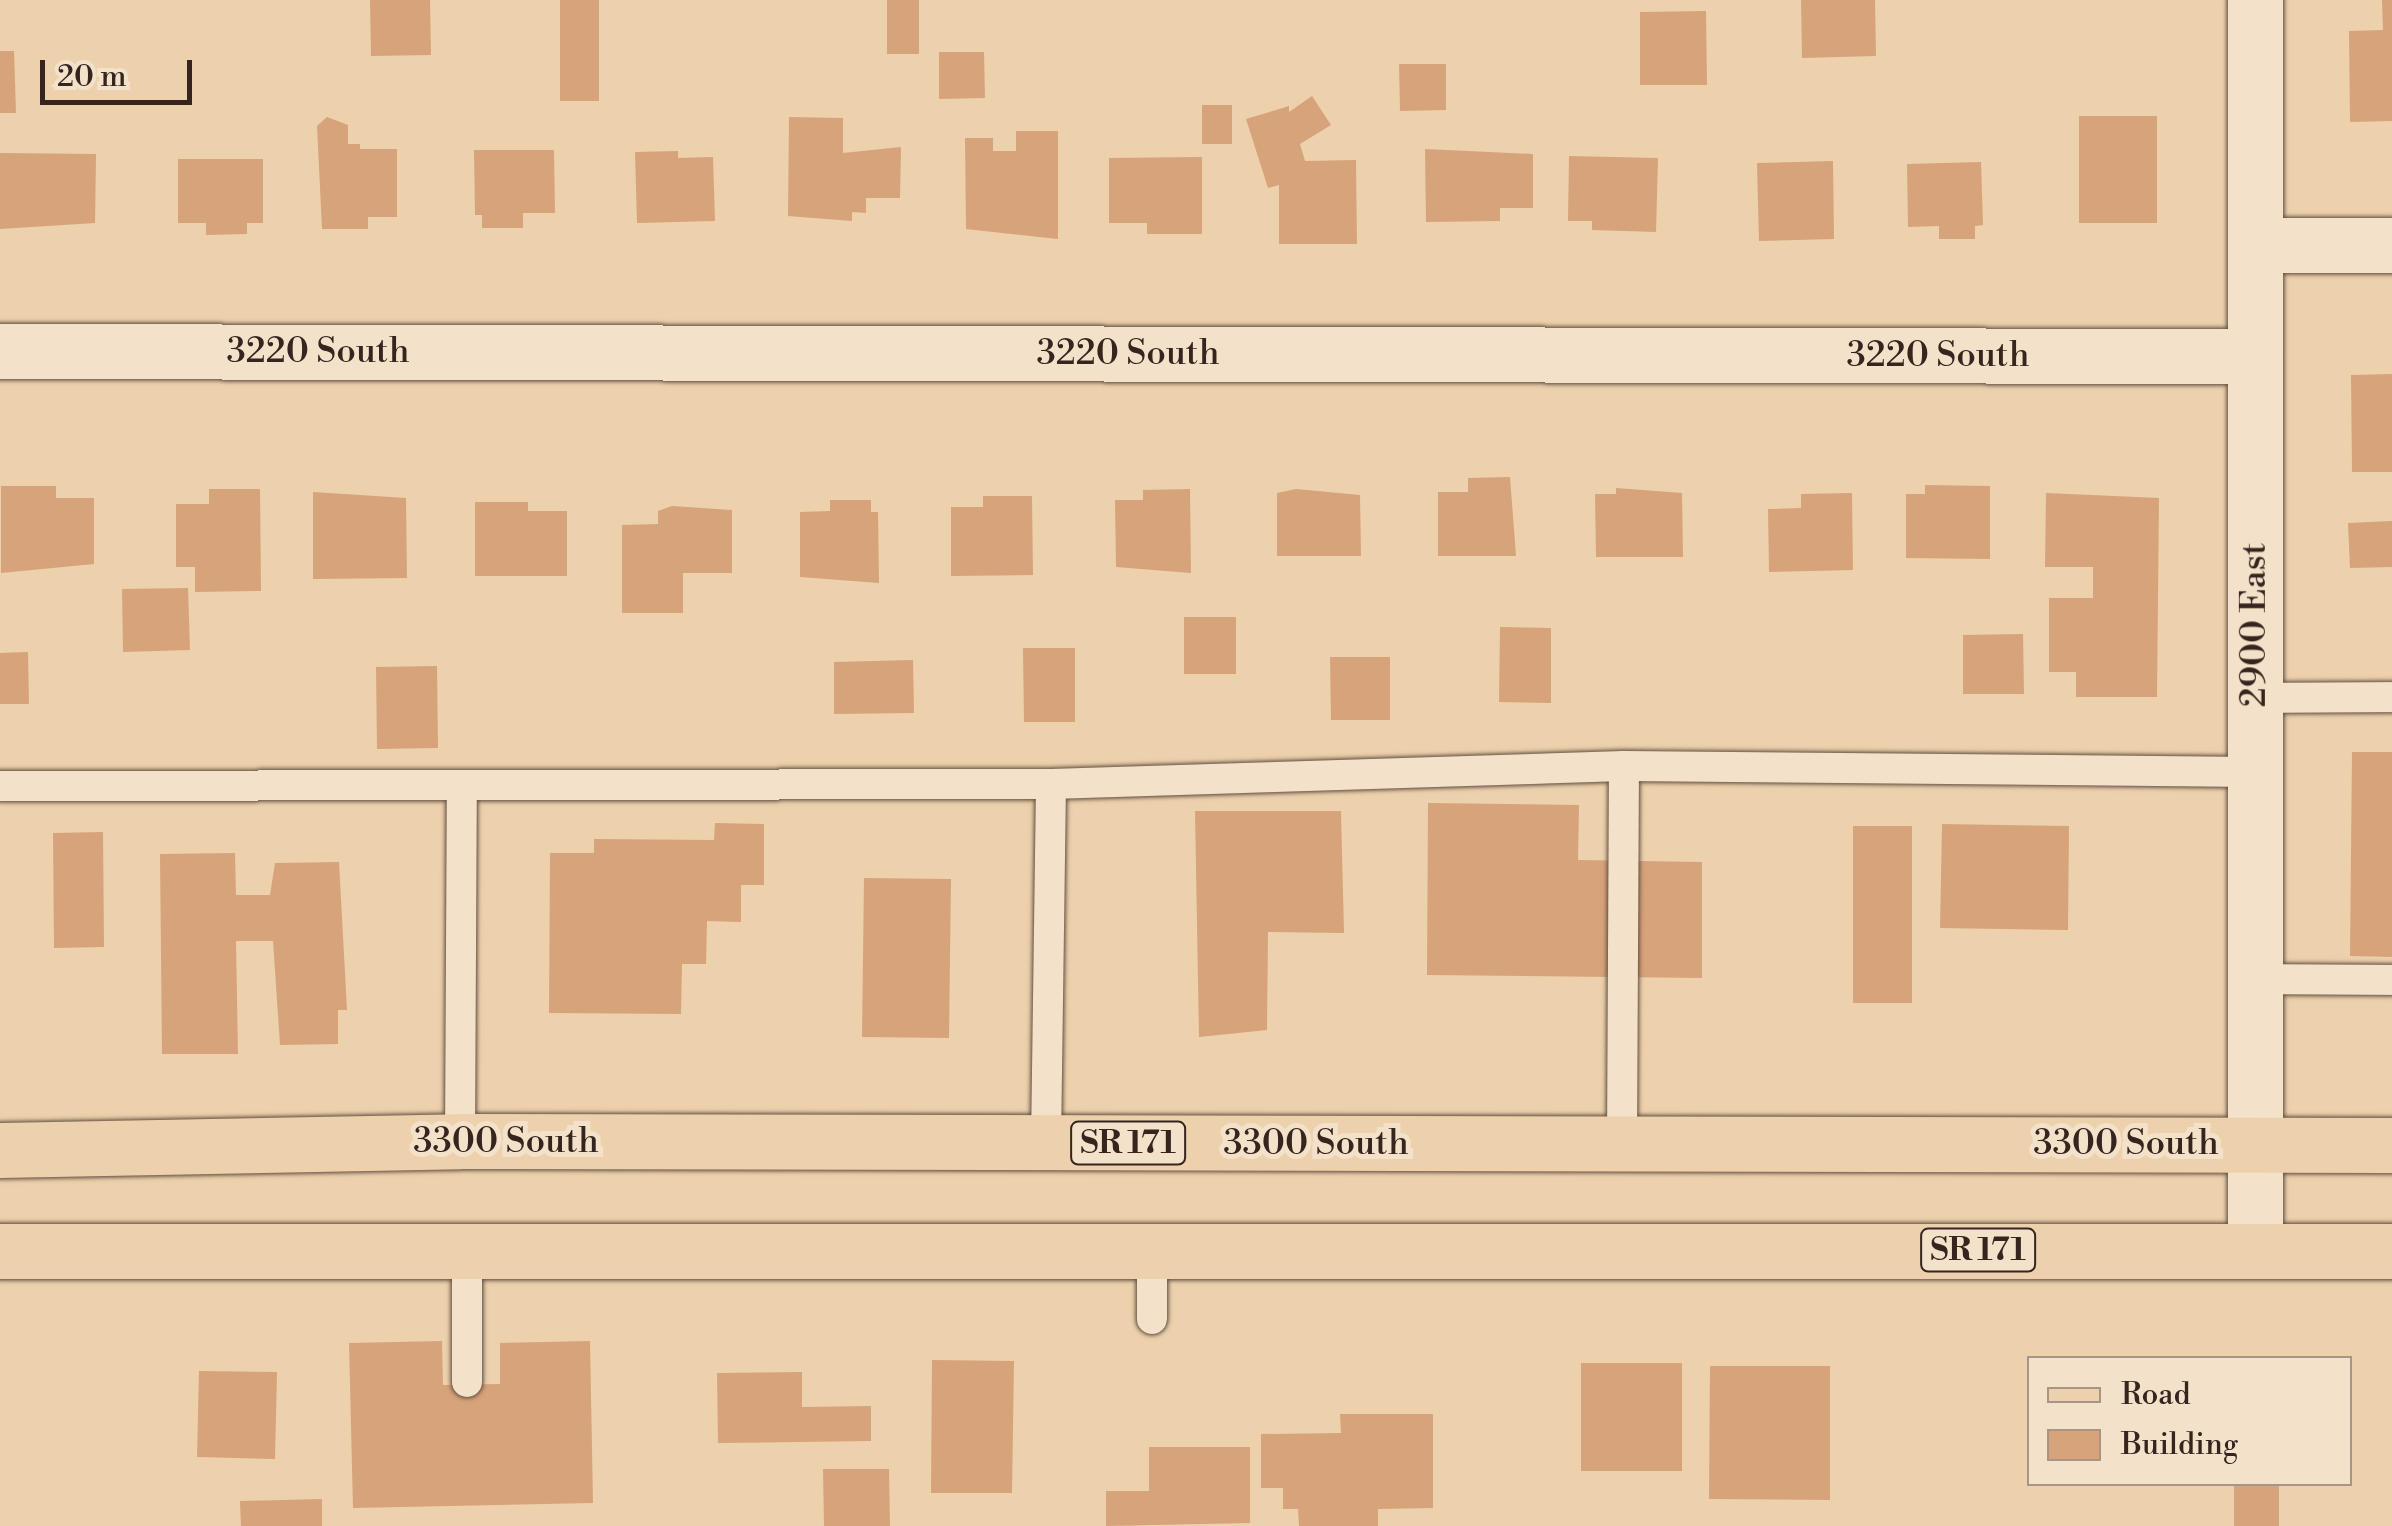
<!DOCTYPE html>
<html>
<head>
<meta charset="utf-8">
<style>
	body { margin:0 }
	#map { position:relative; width:2392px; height:1526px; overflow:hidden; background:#ecd1ac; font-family:"Libre Bodoni",serif }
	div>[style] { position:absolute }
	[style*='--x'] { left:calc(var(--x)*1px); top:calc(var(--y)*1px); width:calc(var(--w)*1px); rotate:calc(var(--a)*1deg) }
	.building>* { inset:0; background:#d7a37a }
	.roads { filter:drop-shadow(0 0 2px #644f42) drop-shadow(0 0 2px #644f42) }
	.lane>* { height:30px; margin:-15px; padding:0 15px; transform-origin:15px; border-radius:15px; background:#f3e1c9 }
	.street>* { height:55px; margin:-27.5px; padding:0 27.5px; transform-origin:27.5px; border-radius:27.5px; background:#f3e1c9 }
	.primary>* { height:55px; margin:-27.5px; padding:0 27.5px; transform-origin:27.5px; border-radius:27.5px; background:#ecd1ac }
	span { translate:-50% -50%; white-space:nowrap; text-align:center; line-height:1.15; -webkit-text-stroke:10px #f3e1c9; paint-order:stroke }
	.shield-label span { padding:2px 8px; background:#f3e1c9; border:2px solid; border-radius:8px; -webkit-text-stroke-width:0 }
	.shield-label { font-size:32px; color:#36241e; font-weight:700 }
	.street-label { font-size:35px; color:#36241e }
	.legend { position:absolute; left:2027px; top:1356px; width:325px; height:130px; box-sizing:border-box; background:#f3e1c9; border:2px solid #a79585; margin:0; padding:12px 18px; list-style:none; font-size:30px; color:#36241e }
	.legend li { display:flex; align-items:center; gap:20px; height:50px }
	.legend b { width:50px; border:2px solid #a79585 }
	.scale { position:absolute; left:40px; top:60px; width:152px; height:45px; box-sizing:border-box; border:5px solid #36241e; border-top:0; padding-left:12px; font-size:30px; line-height:35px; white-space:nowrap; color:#36241e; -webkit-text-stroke:8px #f3e1c9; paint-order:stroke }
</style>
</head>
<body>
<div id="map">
	<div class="building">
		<div style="clip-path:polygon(370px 0,430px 0,431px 55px,371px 56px)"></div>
		<div style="clip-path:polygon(560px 0,599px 0,599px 101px,560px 101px)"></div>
		<div style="clip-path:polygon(887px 0,919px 0,919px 54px,887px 54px)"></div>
		<div style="clip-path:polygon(1801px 0,1875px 0,1876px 56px,1802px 58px)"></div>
		<div style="clip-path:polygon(2382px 0,2392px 0,2392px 121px,2350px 122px,2349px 31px,2383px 30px)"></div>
		<div style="clip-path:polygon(1706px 11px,1707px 85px,1640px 85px,1640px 12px)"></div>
		<div style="clip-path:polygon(0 51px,14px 51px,16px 113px,0 113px)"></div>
		<div style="clip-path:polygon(939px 52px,984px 52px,985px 98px,939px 99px)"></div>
		<div style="clip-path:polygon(1399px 64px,1446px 64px,1446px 110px,1400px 111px)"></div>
		<div style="clip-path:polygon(1312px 96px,1331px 125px,1300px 144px,1305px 161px,1356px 160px,1357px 244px,1279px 244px,1279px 185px,1268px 188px,1246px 119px,1289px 106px,1289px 112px)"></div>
		<div style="clip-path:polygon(1202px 105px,1232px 105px,1232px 144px,1202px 144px)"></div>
		<div style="clip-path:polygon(2079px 116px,2157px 116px,2157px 223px,2079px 223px)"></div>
		<div style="clip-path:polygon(327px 117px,348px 125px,348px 144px,360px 144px,360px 149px,397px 149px,397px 217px,368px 217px,368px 229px,322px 229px,317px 126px)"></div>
		<div style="clip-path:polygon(789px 117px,843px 118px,843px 153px,901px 147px,900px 198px,866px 198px,866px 213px,852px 212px,852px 221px,788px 216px)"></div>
		<div style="clip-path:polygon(1016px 131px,1058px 131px,1058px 239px,966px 229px,965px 138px,993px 138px,993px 151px,1016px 151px)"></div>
		<div style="clip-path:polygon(1425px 149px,1533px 154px,1533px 208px,1500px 208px,1500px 221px,1426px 222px)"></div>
		<div style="clip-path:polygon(474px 150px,554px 150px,555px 213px,523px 213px,523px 228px,482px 228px,482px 215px,475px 215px)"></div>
		<div style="clip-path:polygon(678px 151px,678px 158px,713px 157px,715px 221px,637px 223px,635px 152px)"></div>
		<div style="clip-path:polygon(0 153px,96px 154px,95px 223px,0 229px)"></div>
		<div style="clip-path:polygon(1569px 156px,1658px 158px,1656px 232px,1592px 230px,1592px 221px,1568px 221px)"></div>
		<div style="clip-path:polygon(1202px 157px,1202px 234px,1147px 234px,1147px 223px,1109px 223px,1109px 158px)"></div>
		<div style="clip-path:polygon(178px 159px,263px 159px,263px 223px,247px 223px,247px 234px,206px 235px,206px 223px,178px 223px)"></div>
		<div style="clip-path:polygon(1833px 161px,1834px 239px,1759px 241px,1757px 163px)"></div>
		<div style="clip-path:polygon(1981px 162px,1983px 225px,1975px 226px,1975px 239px,1939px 239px,1939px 226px,1908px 227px,1907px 164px)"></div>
		<div style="clip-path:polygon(2392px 374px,2392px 472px,2352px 472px,2351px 375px)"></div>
		<div style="clip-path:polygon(1510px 477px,1516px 556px,1438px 556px,1438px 492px,1468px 492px,1468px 478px)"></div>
		<div style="clip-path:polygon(1925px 485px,1990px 486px,1990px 559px,1906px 558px,1906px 494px,1925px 494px)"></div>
		<div style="clip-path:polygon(1px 486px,56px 486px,56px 498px,94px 498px,94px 564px,1px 573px)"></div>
		<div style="clip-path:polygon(1616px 488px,1682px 493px,1683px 557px,1596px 557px,1595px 494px,1616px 494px)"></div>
		<div style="clip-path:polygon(209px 489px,260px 489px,261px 591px,195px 592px,195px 567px,176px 567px,176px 504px,209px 504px)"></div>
		<div style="clip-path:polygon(1190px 489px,1191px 573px,1116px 567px,1115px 500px,1143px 500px,1143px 490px)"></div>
		<div style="clip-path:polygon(1296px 489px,1360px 495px,1361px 556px,1277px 556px,1277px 493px)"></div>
		<div style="clip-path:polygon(313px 492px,406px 498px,407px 578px,313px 579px)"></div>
		<div style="clip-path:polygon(1852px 493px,1853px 570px,1769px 572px,1768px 509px,1801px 508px,1801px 494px)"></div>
		<div style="clip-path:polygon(2046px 493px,2159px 498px,2157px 697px,2076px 697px,2076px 672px,2049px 672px,2049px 598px,2093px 598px,2093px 567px,2045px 567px)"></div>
		<div style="clip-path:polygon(983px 496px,1032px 496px,1033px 575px,951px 576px,951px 507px,983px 507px)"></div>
		<div style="clip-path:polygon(830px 500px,871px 500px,871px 512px,878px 512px,879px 583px,800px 577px,800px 512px,830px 511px)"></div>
		<div style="clip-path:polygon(475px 502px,528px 502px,528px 511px,567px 511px,567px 576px,475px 576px)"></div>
		<div style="clip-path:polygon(672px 506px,732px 510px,732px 573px,683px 573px,683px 613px,622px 613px,622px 525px,658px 524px,658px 511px)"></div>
		<div style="clip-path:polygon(2392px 521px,2392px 567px,2350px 568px,2348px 523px)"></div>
		<div style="clip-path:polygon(188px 588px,190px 650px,123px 652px,122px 589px)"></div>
		<div style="clip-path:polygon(1184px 617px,1236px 617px,1236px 674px,1184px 674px)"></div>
		<div style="clip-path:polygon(1500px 627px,1551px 628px,1551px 703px,1499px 702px)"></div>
		<div style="clip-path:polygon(2023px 634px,2024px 694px,1963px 694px,1963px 635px)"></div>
		<div style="clip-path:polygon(1023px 648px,1075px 648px,1075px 722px,1024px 722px)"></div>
		<div style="clip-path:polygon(28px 652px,29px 704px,0 704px,0 653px)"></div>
		<div style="clip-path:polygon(1330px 657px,1390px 657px,1390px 720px,1331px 720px)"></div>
		<div style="clip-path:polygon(913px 660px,914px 713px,834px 714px,834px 662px)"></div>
		<div style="clip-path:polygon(437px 666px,438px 748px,377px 749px,376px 667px)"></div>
		<div style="clip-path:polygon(2352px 752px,2392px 752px,2392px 957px,2350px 956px)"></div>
		<div style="clip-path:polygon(1428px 803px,1579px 805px,1578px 860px,1702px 862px,1702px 978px,1427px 975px)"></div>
		<div style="clip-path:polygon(1195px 811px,1341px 811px,1344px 933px,1268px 932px,1267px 1030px,1199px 1037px)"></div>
		<div style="clip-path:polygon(715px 823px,764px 824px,764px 885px,741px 885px,741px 922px,707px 921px,706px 964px,682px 964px,681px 1014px,549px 1013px,550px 853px,594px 853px,594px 839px,714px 840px)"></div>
		<div style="clip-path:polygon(1942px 824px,2069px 826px,2068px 930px,1940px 928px)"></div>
		<div style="clip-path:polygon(1853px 826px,1912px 826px,1912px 1003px,1853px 1003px)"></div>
		<div style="clip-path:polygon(103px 832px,104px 947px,54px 948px,53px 833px)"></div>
		<div style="clip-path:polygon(235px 853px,236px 895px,270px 895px,275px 863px,339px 862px,347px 1010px,338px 1010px,338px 1044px,280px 1045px,273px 941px,236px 941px,238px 1054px,162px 1054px,160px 854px)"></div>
		<div style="clip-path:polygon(864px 878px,951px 879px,949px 1038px,862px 1037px)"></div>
		<div style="clip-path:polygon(442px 1341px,443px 1385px,500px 1384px,500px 1343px,590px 1341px,593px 1503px,353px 1508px,349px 1343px)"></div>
		<div style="clip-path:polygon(932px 1360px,1014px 1361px,1012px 1493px,931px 1493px)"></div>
		<div style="clip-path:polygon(1581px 1363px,1682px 1363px,1682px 1471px,1581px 1471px)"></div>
		<div style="clip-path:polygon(1710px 1366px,1830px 1366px,1830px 1500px,1709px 1499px)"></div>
		<div style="clip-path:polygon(199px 1371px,277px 1372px,275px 1459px,197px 1457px)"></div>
		<div style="clip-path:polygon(802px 1372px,802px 1407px,871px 1406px,871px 1441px,718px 1443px,717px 1373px)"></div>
		<div style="clip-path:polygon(1340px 1414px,1433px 1414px,1433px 1508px,1378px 1509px,1378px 1526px,1299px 1526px,1298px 1509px,1283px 1509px,1283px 1488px,1261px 1488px,1261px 1434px,1341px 1433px)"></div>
		<div style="clip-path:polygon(1149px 1447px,1250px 1447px,1250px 1523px,1106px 1526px,1106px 1491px,1149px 1491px)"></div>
		<div style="clip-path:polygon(823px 1469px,889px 1469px,890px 1526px,824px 1526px)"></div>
		<div style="clip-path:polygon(2234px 1484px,2279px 1484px,2279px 1526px,2234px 1526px)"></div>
		<div style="clip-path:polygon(322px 1499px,322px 1526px,241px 1526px,240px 1501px)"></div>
	</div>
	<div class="roads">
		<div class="lane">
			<div style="--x:2255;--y:698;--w:137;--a:-0.4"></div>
			<div style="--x:0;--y:786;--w:1051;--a:-0.11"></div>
			<div style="--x:1051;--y:784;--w:573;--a:-1.8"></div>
			<div style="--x:1624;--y:766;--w:631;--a:0.54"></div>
			<div style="--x:2255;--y:979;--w:137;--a:0.4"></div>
			<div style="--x:460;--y:1141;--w:355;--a:-89.7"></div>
			<div style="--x:1046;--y:1143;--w:359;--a:-89.2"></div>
			<div style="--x:1622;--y:1144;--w:378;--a:-89.7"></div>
			<div style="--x:467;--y:1251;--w:131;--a:90"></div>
			<div style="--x:1152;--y:1319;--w:68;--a:-90"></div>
		</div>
		<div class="street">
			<div style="--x:2255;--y:0;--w:1250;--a:90"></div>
			<div style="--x:2255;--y:245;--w:137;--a:0"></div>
			<div style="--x:0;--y:351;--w:2255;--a:0.13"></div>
		</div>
		<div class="primary">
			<div style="--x:0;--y:1150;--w:460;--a:-1.1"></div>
			<div style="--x:460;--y:1141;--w:1932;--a:0.12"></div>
			<div style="--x:0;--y:1251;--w:2392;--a:0"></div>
		</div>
	</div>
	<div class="shield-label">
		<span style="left:1128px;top:1143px">SR 171</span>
		<span style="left:1978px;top:1250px">SR 171</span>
	</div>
	<div class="street-label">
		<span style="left:318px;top:352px">3220 South</span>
		<span style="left:1128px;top:354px">3220 South</span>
		<span style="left:1938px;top:356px">3220 South</span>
		<span style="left:2255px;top:625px;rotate:-90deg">2900 East</span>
		<span style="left:506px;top:1142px">3300 South</span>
		<span style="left:1316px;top:1144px">3300 South</span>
		<span style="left:2126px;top:1144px">3300 South</span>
	</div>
	<ul class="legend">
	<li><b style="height:12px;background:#ecd1ac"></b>Road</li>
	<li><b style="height:28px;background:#d7a37a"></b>Building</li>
	</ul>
	<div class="scale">20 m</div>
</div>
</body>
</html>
